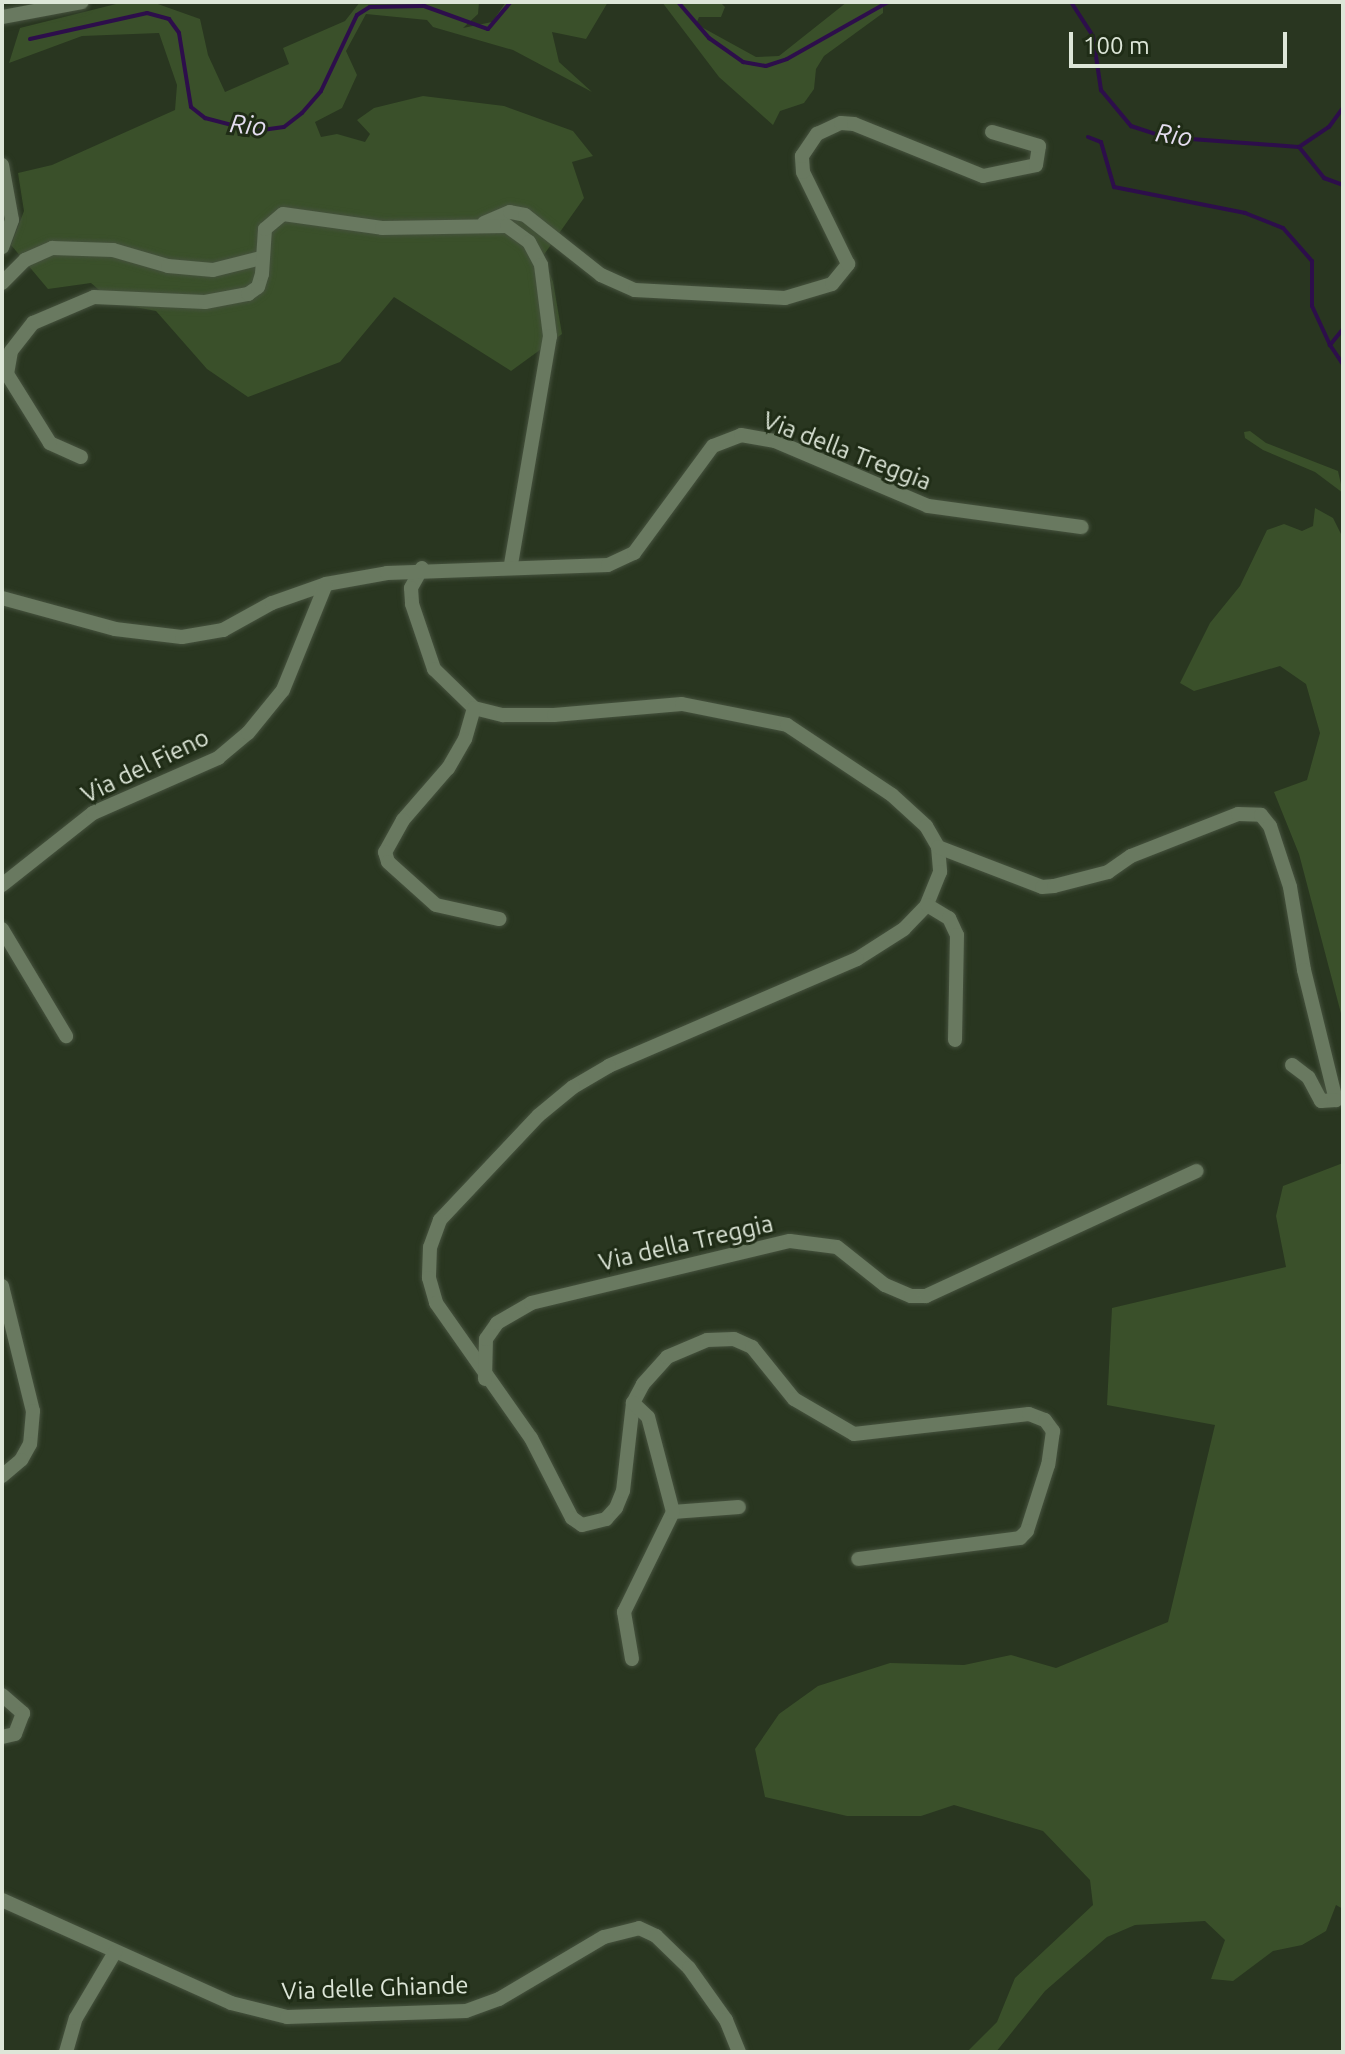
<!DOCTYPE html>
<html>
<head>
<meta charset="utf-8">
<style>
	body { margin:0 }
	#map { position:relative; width:1345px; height:2054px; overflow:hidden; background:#293620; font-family:Ubuntu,sans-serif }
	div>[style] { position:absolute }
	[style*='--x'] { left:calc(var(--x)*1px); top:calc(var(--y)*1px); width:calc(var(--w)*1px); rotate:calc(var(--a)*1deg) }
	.green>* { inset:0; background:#3a502a }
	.stream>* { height:4px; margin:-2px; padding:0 2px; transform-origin:2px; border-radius:2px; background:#2d0e4b }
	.roads { filter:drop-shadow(0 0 2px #46523e) drop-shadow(0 0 2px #46523e) }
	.street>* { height:14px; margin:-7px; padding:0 7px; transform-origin:7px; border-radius:7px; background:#697960 }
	span { translate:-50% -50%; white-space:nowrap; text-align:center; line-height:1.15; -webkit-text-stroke:6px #1f2c16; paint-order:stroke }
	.street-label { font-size:24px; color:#dde6d8 }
	.water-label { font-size:26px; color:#e4ddf0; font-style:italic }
	.frame { position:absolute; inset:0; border:4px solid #dde6d8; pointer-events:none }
	.scale { position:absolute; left:1069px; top:32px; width:218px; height:36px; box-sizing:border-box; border:4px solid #dde6d8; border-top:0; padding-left:10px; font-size:24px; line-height:28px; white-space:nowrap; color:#dde6d8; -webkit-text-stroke:6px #1f2c16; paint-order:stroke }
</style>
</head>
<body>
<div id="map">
	<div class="green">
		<div style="clip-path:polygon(360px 2px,479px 2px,478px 14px,463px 28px,492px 22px,506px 2px,608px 2px,586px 39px,552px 32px,559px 62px,592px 92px,513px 50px,433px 27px,427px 20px,366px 14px,346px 51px,357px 75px,342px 108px,315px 122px,321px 137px,337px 134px,365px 142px,370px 134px,357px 120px,374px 108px,423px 96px,504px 106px,573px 131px,593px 156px,572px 162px,584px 198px,543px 256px,553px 282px,562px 334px,511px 371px,394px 297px,340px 362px,248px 397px,207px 369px,156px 311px,114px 303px,91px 283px,48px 289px,11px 245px,24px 211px,18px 173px,52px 165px,175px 110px,177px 85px,159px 33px,82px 36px,9px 63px,20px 28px,120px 3px,155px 3px,200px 19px,208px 55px,225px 92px,289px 64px,283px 48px,345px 21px)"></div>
		<div style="clip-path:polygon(662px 2px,720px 2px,725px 7px,721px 17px,699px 17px,696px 24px,756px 57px,779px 56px,847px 2px,883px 2px,883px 13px,824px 56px,816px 69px,814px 89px,804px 103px,780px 111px,773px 125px,719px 77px)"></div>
		<div style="clip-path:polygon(1250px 431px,1266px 443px,1338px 471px,1343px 493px,1315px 472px,1263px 450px,1245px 438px,1244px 432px)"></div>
		<div style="clip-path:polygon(1315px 508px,1333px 518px,1343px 538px,1343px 1021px,1299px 854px,1274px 792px,1307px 780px,1320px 733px,1306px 684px,1280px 666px,1194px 691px,1180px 683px,1210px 623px,1240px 586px,1267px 530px,1284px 524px,1302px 531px,1313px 526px)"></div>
		<div style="clip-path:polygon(1343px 1163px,1343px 1909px,1336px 1905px,1326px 1931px,1302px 1945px,1273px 1951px,1233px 1981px,1211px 1979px,1225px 1940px,1205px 1921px,1135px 1925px,1107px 1937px,1045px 1991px,996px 2052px,967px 2052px,997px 2022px,1015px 1978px,1093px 1905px,1090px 1880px,1043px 1831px,954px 1805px,921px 1816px,847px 1816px,765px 1797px,755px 1749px,779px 1714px,818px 1686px,890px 1663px,964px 1665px,1011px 1655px,1056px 1668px,1168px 1622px,1215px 1425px,1107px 1405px,1112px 1308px,1286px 1267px,1276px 1216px,1283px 1186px)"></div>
	</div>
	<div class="stream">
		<div style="--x:678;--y:2;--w:48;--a:49.3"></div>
		<div style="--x:709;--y:38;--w:42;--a:35.2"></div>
		<div style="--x:743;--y:62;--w:23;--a:10"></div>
		<div style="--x:766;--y:66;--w:22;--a:-18"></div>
		<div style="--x:787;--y:59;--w:116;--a:-29.4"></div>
		<div style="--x:1071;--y:2;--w:40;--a:57.1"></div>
		<div style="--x:1093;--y:36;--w:55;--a:81.6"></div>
		<div style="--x:1101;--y:90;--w:47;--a:50.2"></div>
		<div style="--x:1131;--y:126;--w:35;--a:18"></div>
		<div style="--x:1164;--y:137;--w:135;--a:4.2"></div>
		<div style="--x:1299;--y:147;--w:36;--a:-34"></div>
		<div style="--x:1329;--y:127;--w:24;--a:-54"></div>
		<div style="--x:30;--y:39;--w:120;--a:-12.5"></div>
		<div style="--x:147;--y:13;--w:23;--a:15"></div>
		<div style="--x:169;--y:19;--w:17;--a:54"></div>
		<div style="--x:179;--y:33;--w:75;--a:80.8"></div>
		<div style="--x:191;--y:107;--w:18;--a:38"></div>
		<div style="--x:205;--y:118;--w:52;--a:14.6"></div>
		<div style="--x:255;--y:131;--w:29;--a:-8"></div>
		<div style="--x:284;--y:127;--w:23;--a:-38"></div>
		<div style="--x:302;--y:113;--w:29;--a:-49"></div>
		<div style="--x:321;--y:91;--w:84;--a:-64.7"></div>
		<div style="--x:357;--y:15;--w:15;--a:-32"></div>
		<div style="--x:370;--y:7;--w:54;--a:-1.1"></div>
		<div style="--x:424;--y:6;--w:68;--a:19.8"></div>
		<div style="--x:488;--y:29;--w:35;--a:-50"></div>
		<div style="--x:1088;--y:137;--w:14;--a:21"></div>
		<div style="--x:1101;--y:142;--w:47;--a:73.9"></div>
		<div style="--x:1114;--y:187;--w:134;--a:11.2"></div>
		<div style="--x:1245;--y:213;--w:41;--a:21.5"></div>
		<div style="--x:1283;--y:228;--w:44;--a:48.7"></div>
		<div style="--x:1312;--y:261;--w:45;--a:90"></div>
		<div style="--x:1312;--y:306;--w:43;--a:65.2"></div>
		<div style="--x:1299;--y:147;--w:40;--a:51"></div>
		<div style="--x:1324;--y:178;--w:20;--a:20"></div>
		<div style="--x:1343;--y:329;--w:21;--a:129"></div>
		<div style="--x:1330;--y:345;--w:23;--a:56"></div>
	</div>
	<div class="roads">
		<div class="street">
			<div style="--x:2;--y:17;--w:81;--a:-10.6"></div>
			<div style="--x:2;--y:165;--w:56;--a:79.7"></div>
			<div style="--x:12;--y:220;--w:29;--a:110"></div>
			<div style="--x:484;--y:223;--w:28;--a:-23"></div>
			<div style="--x:510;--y:212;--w:15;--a:11"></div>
			<div style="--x:525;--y:215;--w:97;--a:38.3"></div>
			<div style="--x:601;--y:275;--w:37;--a:24"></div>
			<div style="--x:635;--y:290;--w:150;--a:3.1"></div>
			<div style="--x:785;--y:298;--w:49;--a:-16.6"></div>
			<div style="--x:832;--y:284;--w:26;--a:-51"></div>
			<div style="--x:848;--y:264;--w:102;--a:-116.1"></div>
			<div style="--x:803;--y:172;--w:16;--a:-94"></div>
			<div style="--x:802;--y:156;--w:27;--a:-56"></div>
			<div style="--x:817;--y:134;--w:26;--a:-25"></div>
			<div style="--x:841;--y:123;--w:13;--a:4"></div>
			<div style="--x:854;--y:124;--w:139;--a:22"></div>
			<div style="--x:983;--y:176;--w:54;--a:-11.7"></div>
			<div style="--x:1036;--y:165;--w:19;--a:-81"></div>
			<div style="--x:1039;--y:146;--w:49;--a:-163.4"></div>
			<div style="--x:2;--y:283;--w:33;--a:-45"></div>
			<div style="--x:25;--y:260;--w:30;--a:-24"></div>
			<div style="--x:52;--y:248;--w:61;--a:1.9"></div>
			<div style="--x:113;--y:250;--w:57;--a:16.2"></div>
			<div style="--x:168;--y:266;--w:45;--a:5.1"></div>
			<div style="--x:213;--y:270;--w:49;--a:-14"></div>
			<div style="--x:81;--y:457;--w:34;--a:-156"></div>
			<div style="--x:50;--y:443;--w:81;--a:-121.9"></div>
			<div style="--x:7;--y:374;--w:23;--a:-80"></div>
			<div style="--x:11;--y:351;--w:36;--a:-52"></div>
			<div style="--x:33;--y:323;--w:66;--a:-23.1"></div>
			<div style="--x:94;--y:297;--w:111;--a:2.6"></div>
			<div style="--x:205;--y:302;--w:44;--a:-10.5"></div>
			<div style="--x:248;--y:294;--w:12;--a:-35"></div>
			<div style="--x:258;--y:287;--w:14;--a:-73"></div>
			<div style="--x:262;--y:274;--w:45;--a:-86.2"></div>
			<div style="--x:265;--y:229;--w:23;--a:-40"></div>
			<div style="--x:283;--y:214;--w:100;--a:8"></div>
			<div style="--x:382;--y:228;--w:125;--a:-0.9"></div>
			<div style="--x:507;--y:226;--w:27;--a:36"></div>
			<div style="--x:529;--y:242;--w:26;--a:62"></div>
			<div style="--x:541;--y:265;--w:72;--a:82.8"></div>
			<div style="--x:550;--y:336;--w:231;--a:99.7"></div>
			<div style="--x:422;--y:568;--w:23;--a:119"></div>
			<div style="--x:411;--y:588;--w:16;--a:86"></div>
			<div style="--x:412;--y:604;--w:69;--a:71.3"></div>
			<div style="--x:434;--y:669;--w:56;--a:44.3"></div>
			<div style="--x:474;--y:708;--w:30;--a:14"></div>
			<div style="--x:503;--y:715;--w:51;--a:0"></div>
			<div style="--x:554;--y:715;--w:128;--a:-4.9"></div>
			<div style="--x:682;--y:704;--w:107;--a:11.3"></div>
			<div style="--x:787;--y:725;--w:126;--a:33.7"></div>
			<div style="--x:892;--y:795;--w:46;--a:42.4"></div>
			<div style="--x:926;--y:826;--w:24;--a:60"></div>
			<div style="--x:938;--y:847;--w:25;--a:85"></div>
			<div style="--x:940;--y:872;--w:35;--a:112"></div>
			<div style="--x:927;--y:905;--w:33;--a:134"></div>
			<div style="--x:904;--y:929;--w:56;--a:147.4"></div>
			<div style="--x:857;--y:959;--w:270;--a:156.7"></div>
			<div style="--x:609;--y:1066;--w:42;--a:149.7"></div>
			<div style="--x:573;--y:1087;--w:45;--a:140.4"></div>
			<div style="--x:538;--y:1116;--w:143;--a:133.3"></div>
			<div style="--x:440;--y:1220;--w:29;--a:110"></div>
			<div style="--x:430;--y:1247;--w:31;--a:92"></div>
			<div style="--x:429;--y:1278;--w:26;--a:74"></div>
			<div style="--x:436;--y:1303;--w:165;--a:54.9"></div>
			<div style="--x:531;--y:1438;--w:90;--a:62.9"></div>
			<div style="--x:572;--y:1518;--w:12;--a:35"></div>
			<div style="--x:582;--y:1525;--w:25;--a:-14"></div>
			<div style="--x:606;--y:1519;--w:15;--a:-48"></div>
			<div style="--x:616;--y:1508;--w:18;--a:-68"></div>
			<div style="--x:623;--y:1491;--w:89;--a:-83.5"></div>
			<div style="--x:633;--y:1403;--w:21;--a:-62"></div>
			<div style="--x:643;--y:1384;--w:36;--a:-48"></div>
			<div style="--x:667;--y:1357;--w:43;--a:-23"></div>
			<div style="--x:707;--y:1340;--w:27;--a:-2"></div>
			<div style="--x:734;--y:1339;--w:20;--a:24"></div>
			<div style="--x:752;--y:1347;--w:67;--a:51.1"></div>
			<div style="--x:794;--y:1399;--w:69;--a:30.3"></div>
			<div style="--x:854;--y:1434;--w:176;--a:-6.5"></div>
			<div style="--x:1029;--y:1414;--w:17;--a:21"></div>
			<div style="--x:1045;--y:1420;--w:14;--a:54"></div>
			<div style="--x:1053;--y:1431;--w:34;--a:98"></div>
			<div style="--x:1048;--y:1465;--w:69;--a:107.7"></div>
			<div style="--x:1027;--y:1531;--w:10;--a:135"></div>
			<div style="--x:1020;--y:1538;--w:163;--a:172.6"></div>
			<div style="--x:2;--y:598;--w:117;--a:15.3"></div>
			<div style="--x:115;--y:629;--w:67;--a:6.8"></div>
			<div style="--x:182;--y:637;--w:42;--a:-9.7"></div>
			<div style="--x:223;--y:630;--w:56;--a:-28.9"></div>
			<div style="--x:272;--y:603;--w:57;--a:-19.4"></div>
			<div style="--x:326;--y:584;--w:62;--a:-10.2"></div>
			<div style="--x:387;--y:573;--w:221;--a:-2.1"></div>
			<div style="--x:608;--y:565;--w:29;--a:-25"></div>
			<div style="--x:634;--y:553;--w:133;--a:-53.6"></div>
			<div style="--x:713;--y:446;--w:30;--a:-21"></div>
			<div style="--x:741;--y:435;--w:35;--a:10"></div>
			<div style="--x:775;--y:441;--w:166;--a:23"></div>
			<div style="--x:928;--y:506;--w:155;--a:7.8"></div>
			<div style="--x:474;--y:708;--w:32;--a:106"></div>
			<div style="--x:465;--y:739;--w:34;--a:120"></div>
			<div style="--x:448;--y:768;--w:69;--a:130.9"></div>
			<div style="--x:403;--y:820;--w:37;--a:119"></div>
			<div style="--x:385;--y:852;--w:10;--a:73"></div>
			<div style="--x:388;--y:862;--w:64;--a:41.9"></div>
			<div style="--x:436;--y:905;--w:65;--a:12.5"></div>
			<div style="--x:938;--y:847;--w:111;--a:21"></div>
			<div style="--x:1042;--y:887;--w:12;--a:-5"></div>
			<div style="--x:1054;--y:886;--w:56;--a:-14.5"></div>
			<div style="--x:1108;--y:872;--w:28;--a:-35"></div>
			<div style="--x:1131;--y:856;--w:115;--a:-21.4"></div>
			<div style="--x:1238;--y:814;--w:23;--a:2"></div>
			<div style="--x:1261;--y:815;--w:14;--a:51"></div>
			<div style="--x:1270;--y:826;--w:64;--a:71.8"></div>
			<div style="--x:1290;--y:887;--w:84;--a:80.4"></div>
			<div style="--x:1304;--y:970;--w:134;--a:76.2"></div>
			<div style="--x:1336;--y:1100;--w:15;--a:176"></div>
			<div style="--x:1321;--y:1101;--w:27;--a:-118"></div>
			<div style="--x:1308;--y:1077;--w:20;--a:-143"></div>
			<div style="--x:2;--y:885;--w:116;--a:-38.4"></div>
			<div style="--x:93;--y:813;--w:137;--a:-23.7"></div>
			<div style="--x:218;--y:758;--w:39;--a:-40"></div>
			<div style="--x:248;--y:733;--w:55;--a:-50.9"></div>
			<div style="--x:283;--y:690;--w:114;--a:-67.9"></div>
			<div style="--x:927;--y:905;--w:26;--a:31"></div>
			<div style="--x:949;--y:918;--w:19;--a:65"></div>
			<div style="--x:957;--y:935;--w:105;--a:91.1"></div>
			<div style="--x:2;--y:929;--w:125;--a:59.1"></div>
			<div style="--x:2;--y:1286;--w:129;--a:76.1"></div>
			<div style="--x:33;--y:1411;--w:33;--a:95"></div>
			<div style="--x:30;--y:1444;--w:18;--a:119"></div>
			<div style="--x:21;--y:1460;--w:25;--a:140"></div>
			<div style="--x:485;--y:1379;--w:40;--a:-88.6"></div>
			<div style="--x:486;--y:1339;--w:19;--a:-55"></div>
			<div style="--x:497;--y:1323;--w:39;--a:-30"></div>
			<div style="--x:531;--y:1303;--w:266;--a:-13.5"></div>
			<div style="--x:790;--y:1241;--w:47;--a:7.3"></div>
			<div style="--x:837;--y:1247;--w:61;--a:38.4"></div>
			<div style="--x:885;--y:1285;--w:28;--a:23"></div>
			<div style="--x:911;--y:1296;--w:15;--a:0"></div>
			<div style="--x:926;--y:1296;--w:298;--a:-24.8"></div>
			<div style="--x:673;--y:1512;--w:66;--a:-4.3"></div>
			<div style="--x:632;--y:1659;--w:48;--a:-99.7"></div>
			<div style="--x:624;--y:1612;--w:111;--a:-63.9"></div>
			<div style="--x:673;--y:1512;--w:98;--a:-104.7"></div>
			<div style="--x:648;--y:1417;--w:21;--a:-137"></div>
			<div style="--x:2;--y:1695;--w:28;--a:41"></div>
			<div style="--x:23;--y:1713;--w:22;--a:111"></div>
			<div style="--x:15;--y:1734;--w:13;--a:167"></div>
			<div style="--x:2;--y:1900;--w:251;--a:24.2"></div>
			<div style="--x:231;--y:2003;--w:58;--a:14"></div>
			<div style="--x:287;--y:2017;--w:179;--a:-1.9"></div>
			<div style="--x:466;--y:2011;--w:35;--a:-20"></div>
			<div style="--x:499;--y:1999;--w:122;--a:-30.6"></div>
			<div style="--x:604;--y:1937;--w:36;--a:-14"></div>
			<div style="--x:639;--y:1928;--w:19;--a:25"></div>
			<div style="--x:656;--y:1936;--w:46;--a:44.1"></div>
			<div style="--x:689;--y:1968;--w:64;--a:54.6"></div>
			<div style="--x:726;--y:2020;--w:35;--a:68"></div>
			<div style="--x:66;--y:2052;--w:35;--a:-74"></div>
			<div style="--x:76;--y:2018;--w:77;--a:-59.4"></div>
		</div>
	</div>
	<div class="street-label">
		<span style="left:847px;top:451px;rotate:21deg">Via della Treggia</span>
		<span style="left:145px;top:766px;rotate:-26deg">Via del Fieno</span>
		<span style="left:686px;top:1243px;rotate:-13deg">Via della Treggia</span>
		<span style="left:375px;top:1988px;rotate:-2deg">Via delle Ghiande</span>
	</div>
	<div class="water-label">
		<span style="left:248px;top:125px;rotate:6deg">Rio</span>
		<span style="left:1174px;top:135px;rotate:9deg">Rio</span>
	</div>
	<div class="frame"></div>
	<div class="scale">100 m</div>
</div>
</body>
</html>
